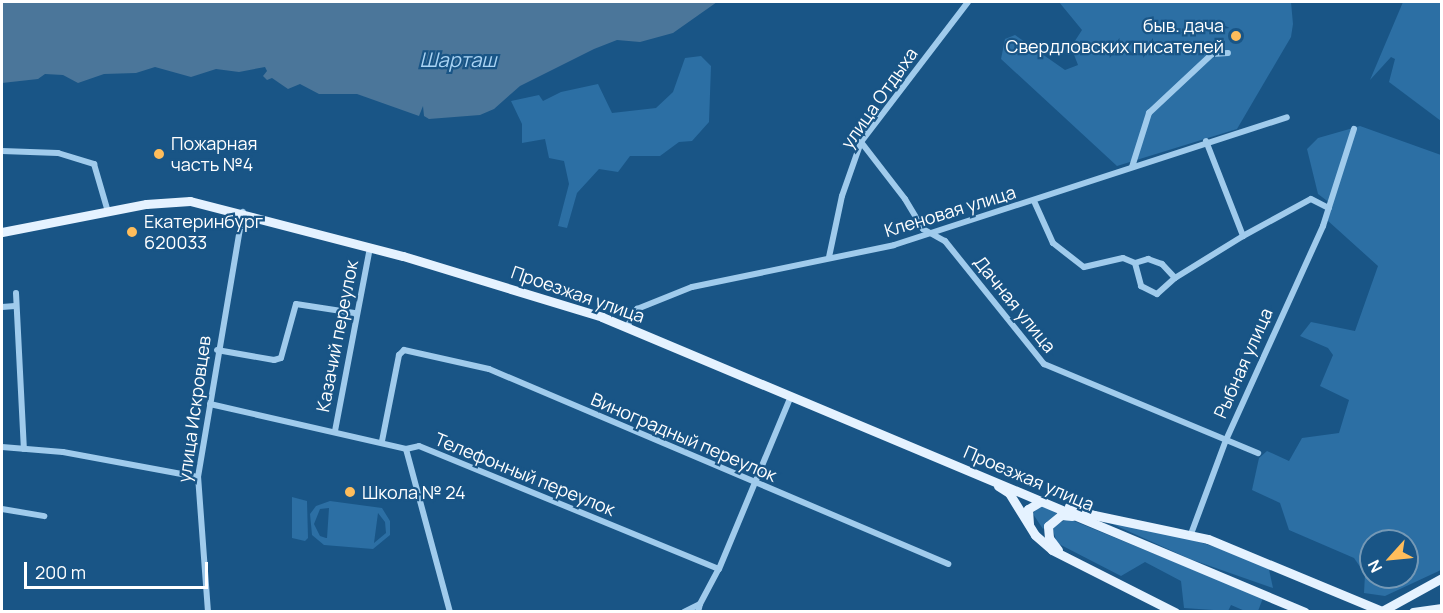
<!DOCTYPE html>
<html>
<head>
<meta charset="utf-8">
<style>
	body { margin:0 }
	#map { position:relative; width:1443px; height:613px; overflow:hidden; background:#195586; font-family:Manrope,sans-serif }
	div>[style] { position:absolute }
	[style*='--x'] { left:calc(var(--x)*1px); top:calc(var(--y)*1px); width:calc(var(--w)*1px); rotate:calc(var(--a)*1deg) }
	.green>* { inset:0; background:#2c6fa4 }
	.water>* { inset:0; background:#4b769a }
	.street>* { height:6px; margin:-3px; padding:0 3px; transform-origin:3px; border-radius:3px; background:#a0cbec }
	.primary>* { height:9px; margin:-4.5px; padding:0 4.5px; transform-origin:4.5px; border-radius:4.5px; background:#e5f2ff }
	.dots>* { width:16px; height:16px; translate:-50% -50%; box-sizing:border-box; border:3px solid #195586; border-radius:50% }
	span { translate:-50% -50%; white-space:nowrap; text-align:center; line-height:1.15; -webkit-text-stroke:4.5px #195586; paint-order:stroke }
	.poi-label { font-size:18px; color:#fff }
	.right { translate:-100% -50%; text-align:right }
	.left { translate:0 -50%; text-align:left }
	.street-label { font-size:18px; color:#fff }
	.water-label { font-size:20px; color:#abd4f4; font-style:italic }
	.frame { position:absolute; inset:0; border:3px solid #fff; pointer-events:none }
	.north { position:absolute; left:1359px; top:529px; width:60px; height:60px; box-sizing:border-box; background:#195586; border:2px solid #7599b6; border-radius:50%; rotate:243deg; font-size:16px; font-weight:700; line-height:24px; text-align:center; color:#fff }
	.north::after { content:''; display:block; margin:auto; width:21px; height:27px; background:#ffbd5b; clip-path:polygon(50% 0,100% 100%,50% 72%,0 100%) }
	.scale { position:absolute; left:24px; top:562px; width:184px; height:27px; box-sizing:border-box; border:3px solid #fff; border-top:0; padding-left:8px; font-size:18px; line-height:21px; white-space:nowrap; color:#fff; -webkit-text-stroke:4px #195586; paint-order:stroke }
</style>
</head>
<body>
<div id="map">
	<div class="green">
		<div style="clip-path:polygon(1059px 2px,1291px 2px,1293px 24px,1291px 37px,1237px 129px,1117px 166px,1001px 59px,1005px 39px,1015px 35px,1065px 70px,1078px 65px,1071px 47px,1082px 30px)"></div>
		<div style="clip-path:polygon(1403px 2px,1441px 2px,1441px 121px,1389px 82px,1395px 59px,1391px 57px,1370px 80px)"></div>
		<div style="clip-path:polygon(701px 56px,711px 66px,709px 122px,692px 141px,679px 142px,660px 156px,630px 156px,618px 172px,599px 169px,577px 193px,567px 228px,558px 226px,569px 184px,564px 161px,549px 158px,545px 139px,522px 143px,522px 124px,511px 101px,539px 95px,543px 101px,561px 92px,598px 84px,612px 113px,656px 108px,673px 92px,685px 58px)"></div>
		<div style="clip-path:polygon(evenodd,1360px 126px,1441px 155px,1441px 570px,1385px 596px,1364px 593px,1365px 574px,1354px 558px,1289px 530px,1280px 503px,1252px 490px,1259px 458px,1267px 451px,1289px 461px,1302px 438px,1339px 433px,1349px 400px,1320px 386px,1333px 355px,1328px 348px,1300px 336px,1311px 322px,1355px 331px,1378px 266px,1327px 220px,1330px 203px,1318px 194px,1307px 149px,1318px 138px,1360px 126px,1371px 541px,1407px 541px,1407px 577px,1371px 577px,1371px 541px)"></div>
		<div style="clip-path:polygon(292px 497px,307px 501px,308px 538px,305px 541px,292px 538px)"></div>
		<div style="clip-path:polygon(evenodd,330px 501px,382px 508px,390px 521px,390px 535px,373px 549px,324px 545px,312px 535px,310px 514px,316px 506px,330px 501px,329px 508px,327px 538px,326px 538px,320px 536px,314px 524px,320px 509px,329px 508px,330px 501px,378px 513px,385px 522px,386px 533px,374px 543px,378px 513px)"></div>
		<div style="clip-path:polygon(1038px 505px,1058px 512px,1043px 529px,1033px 514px)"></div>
		<div style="clip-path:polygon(1069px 519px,1263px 598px,1258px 611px,1245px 611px,1231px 605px,1228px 611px,1184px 608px,1181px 581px,1145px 562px,1121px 576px,1057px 543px,1053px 530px,1056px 524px)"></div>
		<div style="clip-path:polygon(1110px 523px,1173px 533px,1268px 565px,1273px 588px,1190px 559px)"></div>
	</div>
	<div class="water">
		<div style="clip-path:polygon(2px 2px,717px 2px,673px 33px,640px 42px,617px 40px,594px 49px,520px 86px,494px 109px,480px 115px,429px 119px,424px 116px,423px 106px,419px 116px,357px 94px,319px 94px,300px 84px,288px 89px,272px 78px,267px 80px,263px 76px,267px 71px,265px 67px,239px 72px,216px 69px,191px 77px,155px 67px,136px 73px,104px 74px,78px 83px,63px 75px,45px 74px,38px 79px,2px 83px)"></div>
	</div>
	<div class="street">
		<div style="--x:1206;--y:141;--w:102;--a:68.7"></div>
		<div style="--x:861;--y:142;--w:72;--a:52.3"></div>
		<div style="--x:905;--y:199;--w:35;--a:59"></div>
		<div style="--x:923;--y:229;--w:25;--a:29"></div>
		<div style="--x:945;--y:241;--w:158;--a:51.2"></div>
		<div style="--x:1044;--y:364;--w:232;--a:22.6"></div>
		<div style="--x:2;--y:151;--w:56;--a:2"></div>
		<div style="--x:58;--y:153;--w:38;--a:17"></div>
		<div style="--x:94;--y:164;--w:50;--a:73.7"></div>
		<div style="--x:1132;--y:167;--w:57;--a:-72.5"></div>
		<div style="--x:1149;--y:113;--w:86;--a:-43.1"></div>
		<div style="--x:1212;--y:54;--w:16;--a:-4"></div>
		<div style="--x:1034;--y:201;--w:46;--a:65.7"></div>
		<div style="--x:1053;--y:243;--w:39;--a:38"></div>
		<div style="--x:1084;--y:267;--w:40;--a:-13"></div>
		<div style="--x:1123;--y:258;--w:13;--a:23"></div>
		<div style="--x:1135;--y:263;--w:14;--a:-17"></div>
		<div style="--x:1148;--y:259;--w:15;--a:20"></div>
		<div style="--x:1162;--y:264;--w:19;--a:47"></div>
		<div style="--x:829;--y:257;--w:62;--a:-78"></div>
		<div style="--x:842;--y:196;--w:57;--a:-70.6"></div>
		<div style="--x:861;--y:142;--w:176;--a:-52.6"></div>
		<div style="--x:1135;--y:263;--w:24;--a:75"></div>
		<div style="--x:1141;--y:286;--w:18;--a:27"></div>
		<div style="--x:1157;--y:294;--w:24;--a:-42"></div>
		<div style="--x:1175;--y:278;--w:80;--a:-31.7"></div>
		<div style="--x:1243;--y:236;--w:77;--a:-28.6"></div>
		<div style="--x:1311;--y:199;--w:20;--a:27"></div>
		<div style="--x:16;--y:293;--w:156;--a:87.1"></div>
		<div style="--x:2;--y:307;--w:13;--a:-4"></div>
		<div style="--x:627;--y:327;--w:21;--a:-61"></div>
		<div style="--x:637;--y:309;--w:59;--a:-21.8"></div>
		<div style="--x:692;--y:287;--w:206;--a:-11.7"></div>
		<div style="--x:894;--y:245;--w:413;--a:-18"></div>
		<div style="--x:217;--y:350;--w:58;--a:10"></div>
		<div style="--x:274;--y:360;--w:7;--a:-16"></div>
		<div style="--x:281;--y:358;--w:56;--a:-74.5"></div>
		<div style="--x:296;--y:304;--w:59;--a:8.8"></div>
		<div style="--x:210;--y:404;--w:201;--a:12.9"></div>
		<div style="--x:406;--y:449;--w:13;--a:-13"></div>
		<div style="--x:419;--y:446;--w:324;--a:22.3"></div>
		<div style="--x:335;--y:431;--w:187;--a:-79.2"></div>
		<div style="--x:382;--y:441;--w:88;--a:-78.8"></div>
		<div style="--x:399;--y:355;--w:7;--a:-45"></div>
		<div style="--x:404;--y:350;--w:87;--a:12.6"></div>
		<div style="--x:489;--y:369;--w:499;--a:23"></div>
		<div style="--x:2;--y:447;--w:61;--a:4.7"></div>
		<div style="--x:63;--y:452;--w:137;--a:10.5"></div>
		<div style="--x:406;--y:449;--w:169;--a:74.9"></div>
		<div style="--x:2;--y:509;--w:43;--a:9.5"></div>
		<div style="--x:1191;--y:534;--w:100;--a:-69.6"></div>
		<div style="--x:1226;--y:440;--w:235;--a:-65.6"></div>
		<div style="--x:1323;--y:226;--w:102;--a:-72.3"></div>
		<div style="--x:700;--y:604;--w:40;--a:-62"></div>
		<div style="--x:719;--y:569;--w:187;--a:-67.4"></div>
		<div style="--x:208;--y:612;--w:135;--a:-94.2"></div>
		<div style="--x:198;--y:477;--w:269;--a:-80.4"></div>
		<div style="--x:684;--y:612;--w:18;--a:-27"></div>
		<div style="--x:700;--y:604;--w:8;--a:104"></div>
	</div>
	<div class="primary">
		<div style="--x:2;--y:232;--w:147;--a:-11"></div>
		<div style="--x:146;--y:204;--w:44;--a:-3.9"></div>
		<div style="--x:190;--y:201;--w:220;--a:14.5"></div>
		<div style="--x:403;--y:256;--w:208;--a:17"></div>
		<div style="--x:602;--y:317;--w:762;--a:22.76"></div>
		<div style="--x:998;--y:486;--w:13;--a:32"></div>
		<div style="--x:1009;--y:493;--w:49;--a:58.2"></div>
		<div style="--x:1035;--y:535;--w:23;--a:41"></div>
		<div style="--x:1052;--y:550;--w:138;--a:26.8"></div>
		<div style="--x:1069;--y:506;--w:27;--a:20"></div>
		<div style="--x:1094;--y:515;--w:116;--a:11.9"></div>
		<div style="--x:1208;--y:539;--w:188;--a:22.5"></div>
		<div style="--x:1382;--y:611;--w:68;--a:-28.8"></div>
		<div style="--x:1029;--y:524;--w:15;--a:-94"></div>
		<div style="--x:1028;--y:509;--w:17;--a:-31"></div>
		<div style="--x:1058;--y:550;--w:15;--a:-127"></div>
		<div style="--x:1049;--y:538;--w:12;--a:-95"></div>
		<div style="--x:1048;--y:526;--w:17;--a:-40"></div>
		<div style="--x:1061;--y:515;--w:11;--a:5"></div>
		<div style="--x:1413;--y:612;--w:29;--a:-8"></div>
	</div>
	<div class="dots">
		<div style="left:1236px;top:36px;background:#ffbd5b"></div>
		<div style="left:159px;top:154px;background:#ffbd5b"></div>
		<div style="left:132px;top:232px;background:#ffbd5b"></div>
		<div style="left:350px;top:492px;background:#ffbd5b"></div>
	</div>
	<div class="poi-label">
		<span class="right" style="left:1224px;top:36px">быв. дача<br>Свердловских писателей</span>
		<span class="left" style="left:171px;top:154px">Пожарная<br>часть №4</span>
		<span class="left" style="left:144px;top:232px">Екатеринбург<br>620033</span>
		<span class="left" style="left:362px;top:492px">Школа № 24</span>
	</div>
	<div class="street-label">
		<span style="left:879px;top:98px;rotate:-55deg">улица Отдыха</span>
		<span style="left:950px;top:211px;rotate:-17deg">Кленовая улица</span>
		<span style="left:578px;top:294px;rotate:19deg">Проезжая улица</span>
		<span style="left:1015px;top:304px;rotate:51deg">Дачная улица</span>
		<span style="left:337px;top:336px;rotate:-79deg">Казачий переулок</span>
		<span style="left:1243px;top:363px;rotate:-66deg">Рыбная улица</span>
		<span style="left:194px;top:409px;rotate:-82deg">улица Искровцев</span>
		<span style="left:684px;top:437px;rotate:23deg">Виноградный переулок</span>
		<span style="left:525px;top:474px;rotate:22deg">Телефонный переулок</span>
		<span style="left:1029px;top:478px;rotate:23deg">Проезжая улица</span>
	</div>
	<div class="water-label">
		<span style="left:458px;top:59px">Шарташ</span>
	</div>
	<div class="frame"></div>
	<div class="north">N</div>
	<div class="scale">200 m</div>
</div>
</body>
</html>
